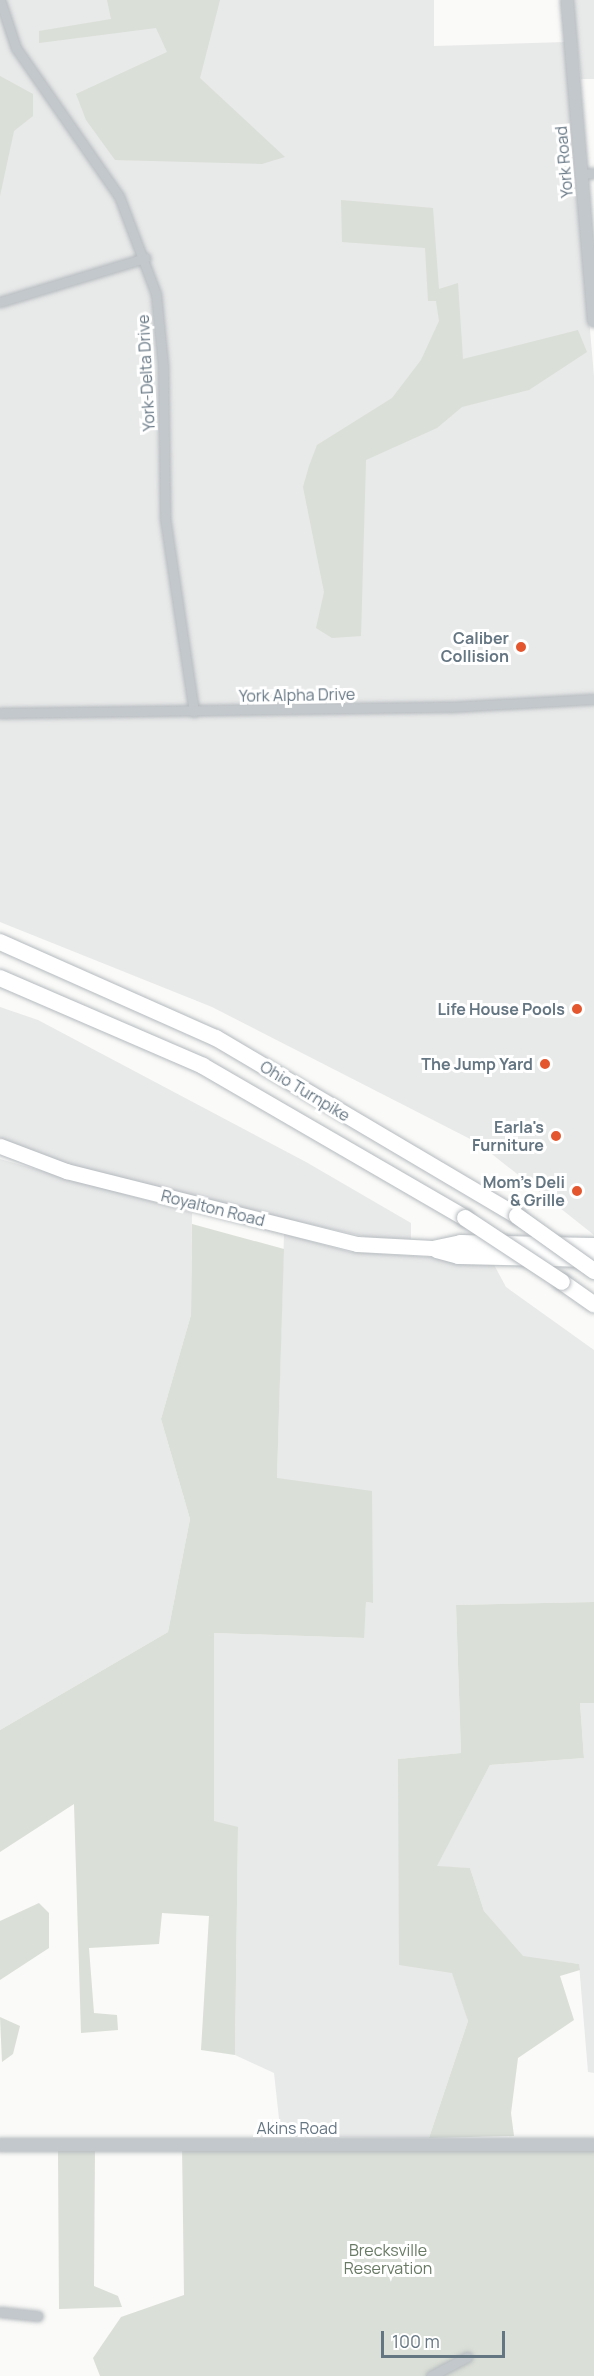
<!DOCTYPE html>
<html>
<head>
<meta charset="utf-8">
<style>
	body { margin:0 }
	#map { position:relative; width:594px; height:2376px; overflow:hidden; background:#fafaf8; font-family:Manrope,sans-serif }
	div>[style] { position:absolute }
	[style*='--x'] { left:calc(var(--x)*1px); top:calc(var(--y)*1px); width:calc(var(--w)*1px); rotate:calc(var(--a)*1deg) }
	.built>* { inset:0; background:#e8e9e9 }
	.green>* { inset:0; background:#dadfd7 }
	.roads { filter:drop-shadow(0 0 2px #b5babe) drop-shadow(0 0 2px #b5babe) }
	.minor>* { height:9px; margin:-4.5px; padding:0 4.5px; transform-origin:4.5px; border-radius:4.5px; background:#c3c8cc }
	.tertiary>* { height:12px; margin:-6px; padding:0 6px; transform-origin:6px; border-radius:6px; background:#c3c8cc }
	.primary>* { height:15px; margin:-7.5px; padding:0 7.5px; transform-origin:7.5px; border-radius:7.5px; background:#fff }
	.motorway>* { height:16px; margin:-8px; padding:0 8px; transform-origin:8px; border-radius:8px; background:#fff }
	.bridges { filter:drop-shadow(0 0 2px #b4b9bd) drop-shadow(0 0 2px #b4b9bd) }
	.motorway-bridge>* { height:16px; margin:-8px; padding:0 8px; transform-origin:8px; border-radius:8px; background:#fff }
	.dots>* { width:16px; height:16px; translate:-50% -50%; box-sizing:border-box; border:3px solid #fff; border-radius:50% }
	span { translate:-50% -50%; white-space:nowrap; text-align:center; line-height:1.15; -webkit-text-stroke:6px #fff; paint-order:stroke }
	.street-label { font-size:16px; color:#657683 }
	.poi-label { font-size:16px; color:#657683; font-weight:700 }
	.right { translate:-100% -50%; text-align:right }
	.park-label { font-size:16px; color:#687a64 }
	.scale { position:absolute; left:381px; top:2331px; width:124px; height:27px; box-sizing:border-box; border:3px solid #657683; border-top:0; padding-left:8px; font-size:18px; line-height:21px; white-space:nowrap; color:#657683; -webkit-text-stroke:4px #fff; paint-order:stroke }
</style>
</head>
<body>
<div id="map">
	<div class="built">
		<div style="clip-path:polygon(0 0,434px 0,434px 46px,565px 42px,594px 376px,594px 1235px,478px 1143px,212px 1007px,0 922px)"></div>
		<div style="clip-path:polygon(572px 0,594px 0,594px 79px,581px 79px)"></div>
		<div style="clip-path:polygon(0 1007px,38px 1020px,306px 1162px,411px 1223px,411px 1239px,367px 1237px,278px 1217px,69px 1166px,0 1142px)"></div>
		<div style="clip-path:polygon(0 1159px,192px 1213px,191px 1315px,161px 1419px,190px 1519px,168px 1632px,0 1730px)"></div>
		<div style="clip-path:polygon(284px 1234px,350px 1252px,492px 1261px,506px 1287px,594px 1350px,594px 1602px,456px 1605px,461px 1753px,398px 1759px,468px 2021px,429px 2138px,281px 2137px,274px 2073px,235px 2055px,238px 1828px,214px 1822px,214px 1633px,363px 1638px,366px 1602px,373px 1603px,277px 1478px)"></div>
		<div style="clip-path:polygon(580px 1703px,594px 1703px,594px 2073px,588px 2072px,579px 1964px,523px 1957px,484px 1911px,470px 1868px,436px 1867px,490px 1765px,584px 1758px)"></div>
	</div>
	<div class="green">
		<div style="clip-path:polygon(107px 0,220px 0,200px 78px,285px 157px,262px 164px,115px 160px,86px 120px,76px 94px,167px 52px,156px 28px,39px 43px,39px 31px,111px 19px)"></div>
		<div style="clip-path:polygon(0 76px,33px 94px,33px 116px,14px 131px,0 196px)"></div>
		<div style="clip-path:polygon(341px 200px,433px 208px,439px 289px,458px 283px,463px 359px,578px 330px,587px 352px,529px 390px,462px 407px,437px 428px,366px 460px,361px 636px,332px 638px,316px 628px,324px 592px,303px 487px,309px 466px,317px 445px,392px 398px,421px 360px,439px 321px,436px 301px,428px 301px,425px 248px,342px 242px)"></div>
		<div style="clip-path:polygon(192px 1224px,284px 1249px,277px 1478px,372px 1491px,373px 1603px,366px 1602px,364px 1638px,214px 1633px,214px 1821px,238px 1827px,235px 2055px,201px 2050px,209px 1916px,162px 1913px,159px 1944px,89px 1948px,94px 2013px,117px 2015px,118px 2030px,81px 2033px,74px 1804px,0 1852px,0 1730px,168px 1632px,190px 1519px,161px 1419px,191px 1315px)"></div>
		<div style="clip-path:polygon(594px 1602px,594px 1703px,580px 1703px,584px 1758px,490px 1765px,437px 1866px,470px 1868px,484px 1911px,523px 1956px,579px 1964px,580px 1970px,560px 1976px,574px 2020px,518px 2058px,511px 2113px,514px 2136px,429px 2138px,468px 2021px,452px 1973px,399px 1965px,398px 1759px,461px 1753px,456px 1605px)"></div>
		<div style="clip-path:polygon(39px 1903px,49px 1913px,49px 1948px,0 1980px,0 1921px)"></div>
		<div style="clip-path:polygon(0 2017px,20px 2026px,13px 2054px,2px 2062px)"></div>
		<div style="clip-path:polygon(594px 2143px,594px 2376px,100px 2376px,93px 2358px,121px 2317px,184px 2295px,182px 2144px)"></div>
		<div style="clip-path:polygon(95px 2149px,94px 2286px,118px 2296px,122px 2307px,59px 2309px,58px 2151px)"></div>
	</div>
	<div class="roads">
		<div class="minor">
			<div style="--x:0;--y:0;--w:51;--a:71.6"></div>
			<div style="--x:16;--y:48;--w:180;--a:55.2"></div>
			<div style="--x:119;--y:196;--w:105;--a:69.3"></div>
			<div style="--x:156;--y:294;--w:72;--a:84.4"></div>
			<div style="--x:163;--y:366;--w:152;--a:89.2"></div>
			<div style="--x:165;--y:518;--w:196;--a:81.5"></div>
			<div style="--x:581;--y:174;--w:13;--a:-4"></div>
			<div style="--x:0;--y:302;--w:152;--a:-16.9"></div>
			<div style="--x:0;--y:713;--w:450;--a:-0.8"></div>
			<div style="--x:450;--y:707;--w:144;--a:-3.2"></div>
			<div style="--x:0;--y:2312;--w:38;--a:6"></div>
			<div style="--x:431;--y:2376;--w:41;--a:-27.8"></div>
		</div>
		<div class="tertiary">
			<div style="--x:567;--y:0;--w:322;--a:85.2"></div>
			<div style="--x:0;--y:2145;--w:594;--a:0"></div>
		</div>
		<div class="primary">
			<div style="--x:0;--y:1146;--w:71;--a:20.7"></div>
			<div style="--x:66;--y:1171;--w:300;--a:14.1"></div>
			<div style="--x:357;--y:1244;--w:75;--a:3.1"></div>
			<div style="--x:432;--y:1248;--w:29;--a:-12"></div>
			<div style="--x:460;--y:1242;--w:134;--a:1.3"></div>
			<div style="--x:436;--y:1250;--w:23;--a:15"></div>
			<div style="--x:458;--y:1256;--w:136;--a:1.3"></div>
		</div>
		<div class="motorway">
			<div style="--x:0;--y:942;--w:236;--a:24"></div>
			<div style="--x:216;--y:1038;--w:350;--a:30.6"></div>
			<div style="--x:0;--y:978;--w:221;--a:23.4"></div>
			<div style="--x:203;--y:1066;--w:303;--a:30.1"></div>
			<div style="--x:562;--y:1282;--w:39;--a:35"></div>
		</div>
	</div>
	<div class="bridges">
		<div class="motorway-bridge">
			<div style="--x:517;--y:1216;--w:95;--a:35.5"></div>
			<div style="--x:465;--y:1218;--w:116;--a:33.4"></div>
		</div>
	</div>
	<div class="dots">
		<div style="left:521px;top:647px;background:#e4572e"></div>
		<div style="left:577px;top:1009px;background:#e4572e"></div>
		<div style="left:545px;top:1064px;background:#e4572e"></div>
		<div style="left:556px;top:1136px;background:#e4572e"></div>
		<div style="left:577px;top:1191px;background:#e4572e"></div>
	</div>
	<div class="street-label">
		<span style="left:564px;top:162px;rotate:-95deg">York Road</span>
		<span style="left:146px;top:373px;rotate:-93deg">York-Delta Drive</span>
		<span style="left:297px;top:695px;rotate:-1deg">York Alpha Drive</span>
		<span style="left:305px;top:1091px;rotate:31deg">Ohio Turnpike</span>
		<span style="left:213px;top:1208px;rotate:14deg">Royalton Road</span>
		<span style="left:297px;top:2128px">Akins Road</span>
	</div>
	<div class="poi-label">
		<span class="right" style="left:509px;top:647px">Caliber<br>Collision</span>
		<span class="right" style="left:565px;top:1009px">Life House Pools</span>
		<span class="right" style="left:533px;top:1064px">The Jump Yard</span>
		<span class="right" style="left:544px;top:1136px">Earla's<br>Furniture</span>
		<span class="right" style="left:565px;top:1191px">Mom's Deli<br>&amp; Grille</span>
	</div>
	<div class="park-label">
		<span style="left:388px;top:2259px">Brecksville<br>Reservation</span>
	</div>
	<div class="scale">100 m</div>
</div>
</body>
</html>
